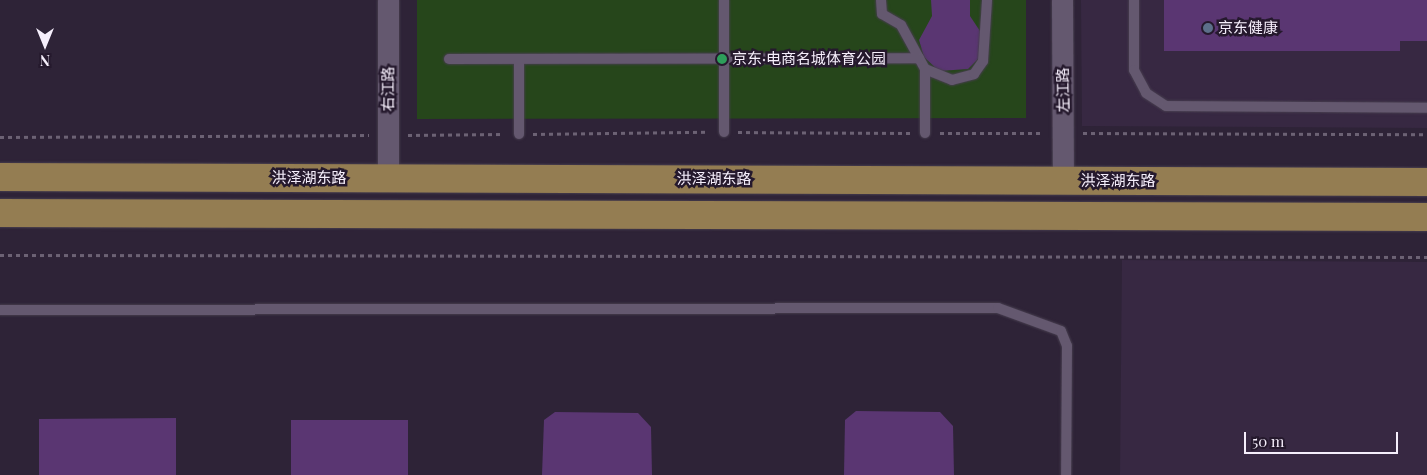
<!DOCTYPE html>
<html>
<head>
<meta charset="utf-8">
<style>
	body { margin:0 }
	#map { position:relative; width:1427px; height:475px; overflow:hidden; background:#2e2337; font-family:"Playfair Display","Noto Sans SC",serif }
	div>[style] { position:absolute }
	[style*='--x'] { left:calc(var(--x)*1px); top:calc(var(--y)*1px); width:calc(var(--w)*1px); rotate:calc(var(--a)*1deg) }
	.built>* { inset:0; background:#372842 }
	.green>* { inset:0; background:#26461b }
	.building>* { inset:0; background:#5a3672 }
	.path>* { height:3px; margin-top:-1.5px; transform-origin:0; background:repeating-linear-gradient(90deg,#6c6274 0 4px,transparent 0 8px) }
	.roads { filter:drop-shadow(0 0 1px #473e4f) drop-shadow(0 0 1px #473e4f) }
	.lane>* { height:10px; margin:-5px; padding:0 5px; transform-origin:5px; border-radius:5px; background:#64586f }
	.street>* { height:21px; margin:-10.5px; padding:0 10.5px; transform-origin:10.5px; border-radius:10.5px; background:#64586f }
	.primary>* { height:28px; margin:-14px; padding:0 14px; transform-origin:14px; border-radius:14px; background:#947d52 }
	.dots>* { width:14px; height:14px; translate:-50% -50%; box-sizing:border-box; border:2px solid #25192d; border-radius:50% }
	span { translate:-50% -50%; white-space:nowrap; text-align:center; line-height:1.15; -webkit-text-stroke:5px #25192d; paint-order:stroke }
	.poi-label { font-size:15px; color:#f5eefb }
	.left { translate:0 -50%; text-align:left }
	.street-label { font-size:15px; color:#f5eefb }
	.north { position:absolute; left:20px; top:20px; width:50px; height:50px; -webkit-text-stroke:4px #25192d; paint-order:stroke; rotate:180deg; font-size:14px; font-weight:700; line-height:20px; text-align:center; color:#f5eefb }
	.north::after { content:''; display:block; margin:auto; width:18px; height:22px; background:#f5eefb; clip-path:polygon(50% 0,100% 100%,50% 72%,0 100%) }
	.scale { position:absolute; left:1244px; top:432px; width:154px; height:22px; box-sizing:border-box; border:2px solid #f5eefb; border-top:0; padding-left:6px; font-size:15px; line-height:18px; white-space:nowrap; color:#f5eefb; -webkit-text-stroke:4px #25192d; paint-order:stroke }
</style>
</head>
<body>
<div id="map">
	<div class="built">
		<div style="clip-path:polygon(1081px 0,1427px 0,1427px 128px,1082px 126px)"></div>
		<div style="clip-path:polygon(1122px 260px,1427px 262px,1427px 475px,1120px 475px)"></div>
	</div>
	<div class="green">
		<div style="clip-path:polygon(417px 0,1026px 0,1026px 118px,417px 119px)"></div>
	</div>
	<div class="building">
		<div style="clip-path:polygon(931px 0,970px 0,970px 16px,982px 34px,979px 58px,968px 69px,939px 71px,924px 57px,919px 40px,932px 16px)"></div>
		<div style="clip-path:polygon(1164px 0,1427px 0,1427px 41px,1400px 41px,1400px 51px,1164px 51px)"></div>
		<div style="clip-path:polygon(856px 411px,940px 412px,953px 426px,954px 475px,844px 475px,845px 420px)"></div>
		<div style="clip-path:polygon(555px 412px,638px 413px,651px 427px,652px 475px,542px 475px,544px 420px)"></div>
		<div style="clip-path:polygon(176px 418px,176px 475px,39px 475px,39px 419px)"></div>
		<div style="clip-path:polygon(291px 420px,408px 420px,408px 475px,291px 475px)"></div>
	</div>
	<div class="path">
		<div style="--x:738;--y:132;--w:173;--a:0.3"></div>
		<div style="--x:940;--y:133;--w:104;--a:0"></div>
		<div style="--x:1083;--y:133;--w:344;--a:0.2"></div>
		<div style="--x:533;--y:134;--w:176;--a:-0.7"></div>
		<div style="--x:408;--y:135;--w:96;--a:-0.6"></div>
		<div style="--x:0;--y:137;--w:369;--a:-0.3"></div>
		<div style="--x:0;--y:255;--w:1427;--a:0.08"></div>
	</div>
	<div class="roads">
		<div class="lane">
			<div style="--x:724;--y:0;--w:132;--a:90"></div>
			<div style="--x:881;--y:0;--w:14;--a:86"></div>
			<div style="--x:882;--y:14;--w:22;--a:30"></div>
			<div style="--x:901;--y:25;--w:50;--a:61.4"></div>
			<div style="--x:925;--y:69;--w:29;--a:22"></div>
			<div style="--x:952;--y:80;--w:23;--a:-15"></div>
			<div style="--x:974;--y:74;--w:16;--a:-55"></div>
			<div style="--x:983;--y:61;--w:61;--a:-86.2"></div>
			<div style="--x:1134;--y:0;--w:70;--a:90"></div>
			<div style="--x:1134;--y:70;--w:26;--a:62"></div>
			<div style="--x:1146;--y:93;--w:24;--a:33"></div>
			<div style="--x:1166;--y:106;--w:261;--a:0.4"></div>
			<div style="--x:449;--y:59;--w:470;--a:-0.1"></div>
			<div style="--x:519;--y:59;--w:75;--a:90"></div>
			<div style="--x:925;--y:69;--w:64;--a:90"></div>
			<div style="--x:0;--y:310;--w:998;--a:-0.11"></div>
			<div style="--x:998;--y:308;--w:67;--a:20.1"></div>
			<div style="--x:1061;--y:331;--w:16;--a:68"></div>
			<div style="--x:1067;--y:346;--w:129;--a:90.4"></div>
		</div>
		<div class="street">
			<div style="--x:388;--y:0;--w:178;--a:90"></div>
			<div style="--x:1062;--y:0;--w:181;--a:89.7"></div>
		</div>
		<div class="primary">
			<div style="--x:0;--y:177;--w:1427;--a:0.2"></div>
			<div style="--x:0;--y:213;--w:1427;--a:0.16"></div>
		</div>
	</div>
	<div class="dots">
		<div style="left:1208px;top:28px;background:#5c6f8a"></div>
		<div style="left:722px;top:59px;background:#2e9e5b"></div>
	</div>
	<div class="poi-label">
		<span class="left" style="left:1218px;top:28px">京东健康</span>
		<span class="left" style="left:732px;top:59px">京东·电商名城体育公园</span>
	</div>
	<div class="street-label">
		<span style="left:388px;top:89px;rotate:-90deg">右江路</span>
		<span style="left:1063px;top:90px;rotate:-91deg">左江路</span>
		<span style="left:309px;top:178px">洪泽湖东路</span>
		<span style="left:714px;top:179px">洪泽湖东路</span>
		<span style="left:1118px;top:181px">洪泽湖东路</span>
	</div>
	<div class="north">N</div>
	<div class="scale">50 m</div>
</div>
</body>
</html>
